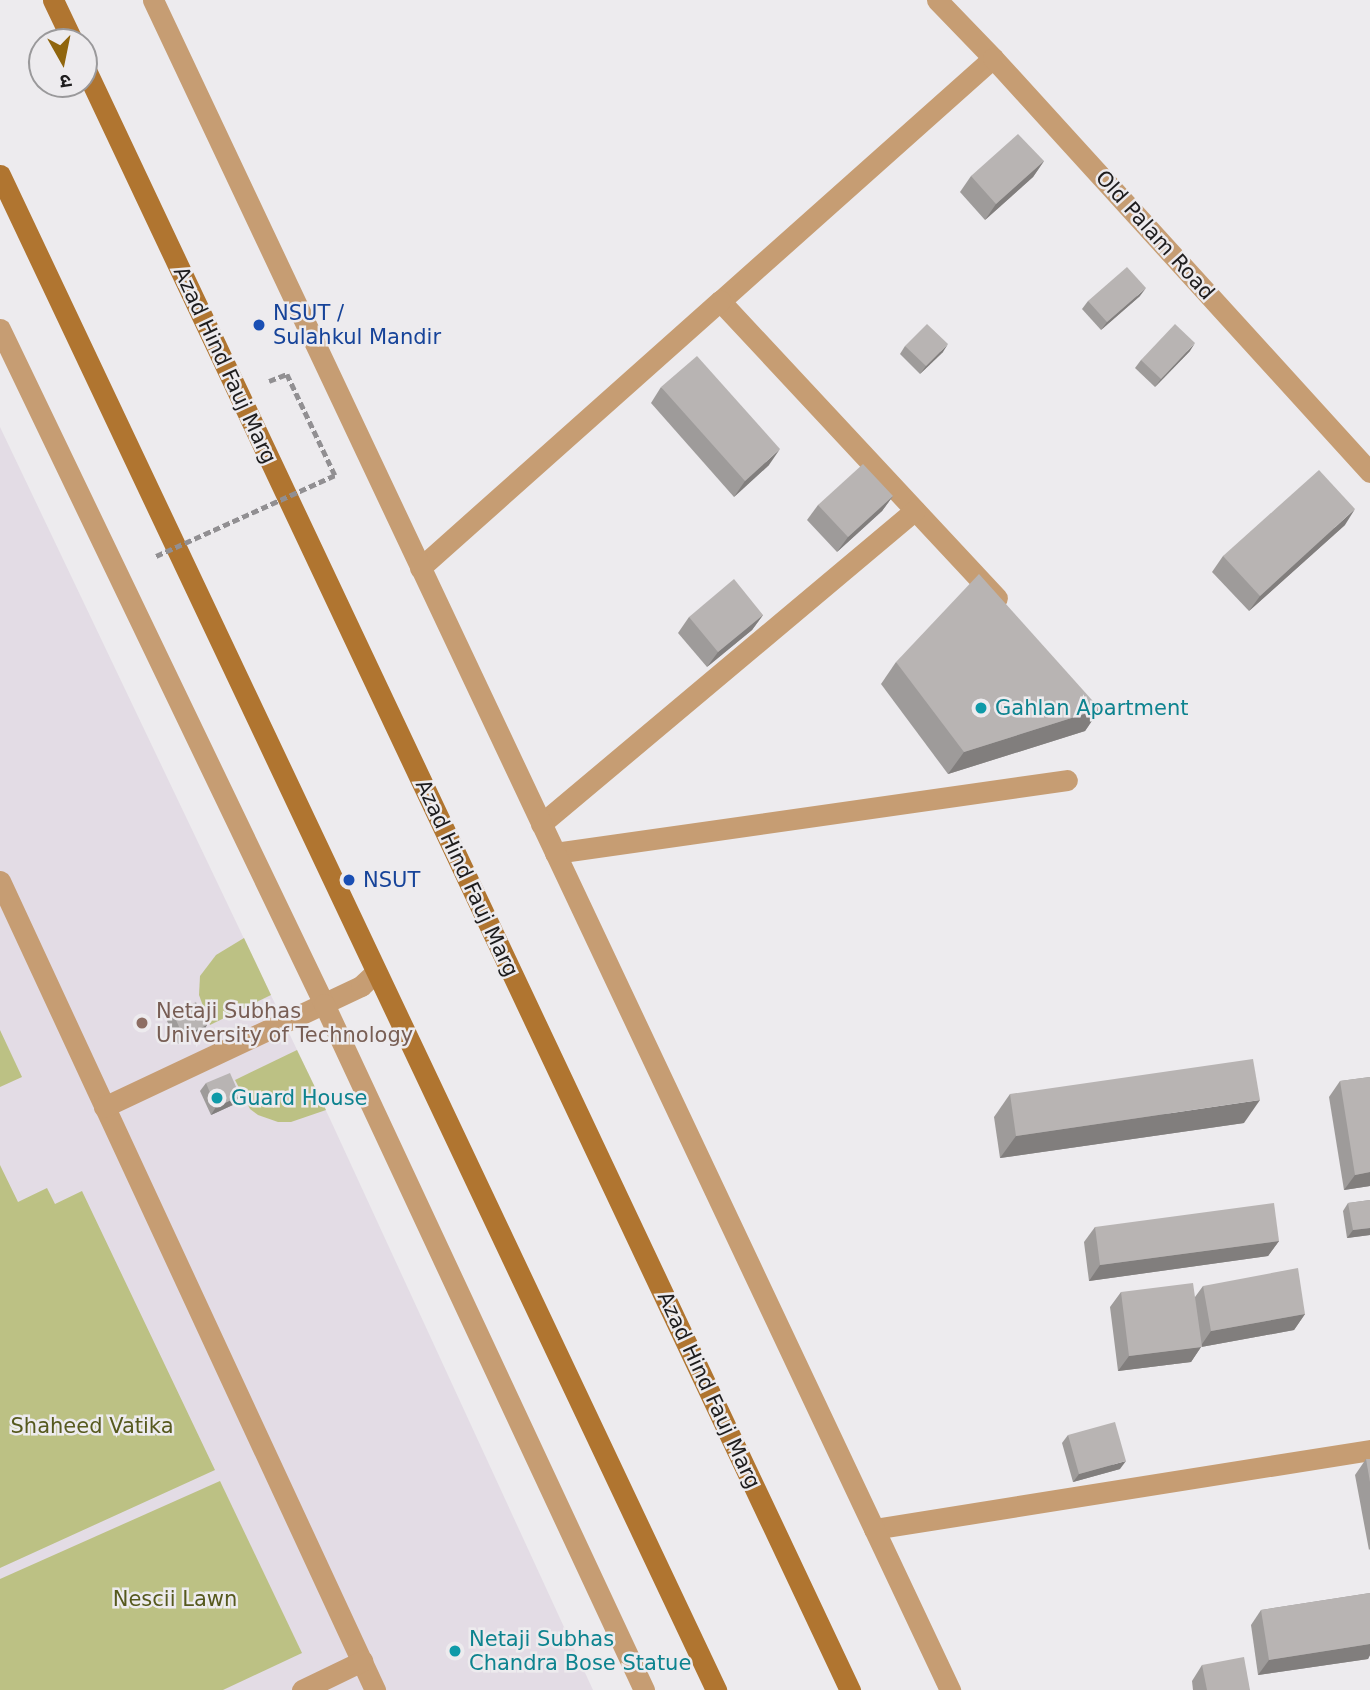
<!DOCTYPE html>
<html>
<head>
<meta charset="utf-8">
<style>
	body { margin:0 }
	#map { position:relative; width:1370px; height:1690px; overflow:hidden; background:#edebee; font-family:"DejaVu Sans","Noto Sans Devanagari",sans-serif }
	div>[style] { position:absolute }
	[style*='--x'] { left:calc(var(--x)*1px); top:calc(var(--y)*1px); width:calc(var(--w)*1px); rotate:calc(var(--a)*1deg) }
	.built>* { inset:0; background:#e3dce5 }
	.green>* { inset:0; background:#bcc184 }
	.path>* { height:4.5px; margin-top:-2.25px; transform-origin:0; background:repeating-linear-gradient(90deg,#918f92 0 7px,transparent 0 10.5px) }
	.service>* { height:21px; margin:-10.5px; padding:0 10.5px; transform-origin:10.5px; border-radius:10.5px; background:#c69d73 }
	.minor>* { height:21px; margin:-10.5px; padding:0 10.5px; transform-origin:10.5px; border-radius:10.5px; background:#c69d73 }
	.tertiary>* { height:21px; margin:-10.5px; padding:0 10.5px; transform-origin:10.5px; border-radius:10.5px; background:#c69d73 }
	.secondary>* { height:21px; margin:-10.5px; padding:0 10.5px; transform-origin:10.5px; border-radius:10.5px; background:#b07530 }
	.path-bridge>* { height:4.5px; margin-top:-2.25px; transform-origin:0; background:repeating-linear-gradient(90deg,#918f92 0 7px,transparent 0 10.5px) }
	.wall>* { inset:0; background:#9e9b9a }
	.shaded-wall>* { inset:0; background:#817e7d }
	.building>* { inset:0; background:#b8b4b3 }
	.dots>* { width:19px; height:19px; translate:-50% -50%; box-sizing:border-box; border:4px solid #edebee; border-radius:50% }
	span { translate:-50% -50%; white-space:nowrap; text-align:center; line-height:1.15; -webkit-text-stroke:5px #edebee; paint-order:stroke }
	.street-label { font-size:21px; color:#1e1d1e }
	.transit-label { font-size:21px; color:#164399 }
	.left { translate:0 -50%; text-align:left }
	.culture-label { font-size:21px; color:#0d838f }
	.education-label { font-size:21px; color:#785e54 }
	.park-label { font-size:21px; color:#56591e }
	.north { position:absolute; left:28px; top:28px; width:70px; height:70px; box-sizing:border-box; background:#edebee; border:2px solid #9a999b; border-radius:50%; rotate:171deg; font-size:19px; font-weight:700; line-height:28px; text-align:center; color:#1e1d1e }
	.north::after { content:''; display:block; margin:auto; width:24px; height:32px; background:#90660e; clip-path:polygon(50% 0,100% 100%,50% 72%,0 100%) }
</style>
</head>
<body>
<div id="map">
	<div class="built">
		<div style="clip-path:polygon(0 427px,330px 1119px,593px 1690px,0 1690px)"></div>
	</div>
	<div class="green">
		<div style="clip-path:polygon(244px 938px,271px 995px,210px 1025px,199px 995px,200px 976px,216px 955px)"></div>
		<div style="clip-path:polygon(0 1030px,22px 1077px,0 1087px)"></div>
		<div style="clip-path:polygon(297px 1050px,326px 1110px,291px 1122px,278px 1122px,258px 1115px,250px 1109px,235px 1080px)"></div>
		<div style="clip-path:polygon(0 1165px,18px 1202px,47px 1188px,55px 1204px,82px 1191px,215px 1470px,0 1568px)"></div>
		<div style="clip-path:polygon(220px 1481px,302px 1653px,223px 1690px,0 1690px,0 1579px)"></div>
	</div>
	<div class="path">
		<div style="--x:287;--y:374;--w:112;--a:64.6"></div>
		<div style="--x:269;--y:381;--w:19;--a:-21"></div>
	</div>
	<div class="service">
		<div style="--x:0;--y:881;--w:892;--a:65.13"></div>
		<div style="--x:104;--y:1107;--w:284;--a:-25.2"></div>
		<div style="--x:361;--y:986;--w:19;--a:-43"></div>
		<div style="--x:302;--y:1690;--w:67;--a:-25.8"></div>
	</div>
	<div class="minor">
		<div style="--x:993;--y:58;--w:365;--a:138.3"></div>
		<div style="--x:720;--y:301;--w:406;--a:47"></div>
		<div style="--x:0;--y:329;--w:749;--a:64.36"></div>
		<div style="--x:324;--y:1004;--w:757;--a:64.99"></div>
		<div style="--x:420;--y:568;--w:402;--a:-41.7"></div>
		<div style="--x:541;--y:824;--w:488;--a:-40"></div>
		<div style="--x:555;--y:853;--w:517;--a:-8.11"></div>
		<div style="--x:874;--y:1529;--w:502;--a:-9.05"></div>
	</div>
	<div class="tertiary">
		<div style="--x:153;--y:0;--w:1869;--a:64.75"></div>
		<div style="--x:937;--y:0;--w:81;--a:46"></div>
		<div style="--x:993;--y:58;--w:560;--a:47.68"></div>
	</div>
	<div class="secondary">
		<div style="--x:53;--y:0;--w:47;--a:64.5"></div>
		<div style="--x:84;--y:66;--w:1796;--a:64.75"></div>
		<div style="--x:0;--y:175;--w:1676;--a:64.7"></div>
	</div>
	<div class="path-bridge">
		<div style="--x:156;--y:556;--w:196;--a:-24.3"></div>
	</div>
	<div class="wall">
		<div style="clip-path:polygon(1044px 161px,1033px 177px,985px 220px,960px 192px,971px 176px)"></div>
		<div style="clip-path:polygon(1140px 296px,1101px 330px,1082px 309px,1088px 301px)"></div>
		<div style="clip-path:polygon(905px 346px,943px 352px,920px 374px,900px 354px)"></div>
		<div style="clip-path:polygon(1190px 351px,1155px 387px,1135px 368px,1141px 360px)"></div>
		<div style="clip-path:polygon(661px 387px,769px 465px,734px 497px,651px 403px)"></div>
		<div style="clip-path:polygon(893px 496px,882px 511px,837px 552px,807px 520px,818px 505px)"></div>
		<div style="clip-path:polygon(1345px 525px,1249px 611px,1212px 572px,1223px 556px)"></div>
		<div style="clip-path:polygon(763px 615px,752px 630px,707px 667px,678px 633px,689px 617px)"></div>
		<div style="clip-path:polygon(896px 662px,1100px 709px,1085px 731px,948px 774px,881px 684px)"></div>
		<div style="clip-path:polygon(173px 1013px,207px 1025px,202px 1033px,178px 1044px,167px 1021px)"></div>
		<div style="clip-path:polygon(1370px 1077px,1370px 1186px,1344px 1190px,1329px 1097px,1340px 1081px)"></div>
		<div style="clip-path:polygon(206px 1083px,240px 1096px,235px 1104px,211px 1115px,200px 1091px)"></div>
		<div style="clip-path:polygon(1010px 1094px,1244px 1123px,1000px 1158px,994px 1117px)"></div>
		<div style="clip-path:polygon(1370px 1200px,1370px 1235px,1347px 1238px,1343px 1211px,1348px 1203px)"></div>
		<div style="clip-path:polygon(1095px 1227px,1279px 1241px,1268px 1256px,1089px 1281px,1084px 1242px)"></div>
		<div style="clip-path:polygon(1203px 1286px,1305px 1314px,1294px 1330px,1201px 1347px,1191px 1362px,1118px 1371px,1110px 1307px,1121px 1292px,1195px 1297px)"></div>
		<div style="clip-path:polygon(1068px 1435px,1120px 1469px,1073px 1482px,1062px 1443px)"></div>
		<div style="clip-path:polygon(1366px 1459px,1370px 1459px,1370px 1549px,1369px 1550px,1355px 1475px)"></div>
		<div style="clip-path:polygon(1370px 1593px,1370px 1655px,1368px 1659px,1258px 1675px,1251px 1625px,1261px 1610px)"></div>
		<div style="clip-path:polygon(1202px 1665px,1250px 1690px,1193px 1690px,1192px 1681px)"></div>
	</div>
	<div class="shaded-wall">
		<div style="clip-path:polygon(1044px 161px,1033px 177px,985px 220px,996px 204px)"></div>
		<div style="clip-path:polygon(1146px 288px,1140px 296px,1101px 330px,1107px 322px)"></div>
		<div style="clip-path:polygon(1195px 343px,1190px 351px,1155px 387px,1161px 379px)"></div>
		<div style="clip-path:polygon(948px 344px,943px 352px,920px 374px,926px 366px)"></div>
		<div style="clip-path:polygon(780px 449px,769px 465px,734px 497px,745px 481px)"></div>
		<div style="clip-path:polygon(893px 496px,882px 511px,837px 552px,848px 537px)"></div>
		<div style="clip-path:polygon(1355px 509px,1345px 525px,1249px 611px,1260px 596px)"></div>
		<div style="clip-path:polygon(763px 615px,752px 630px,707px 667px,718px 652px)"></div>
		<div style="clip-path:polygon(1100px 709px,1085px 731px,948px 774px,964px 752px)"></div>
		<div style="clip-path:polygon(207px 1025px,202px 1033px,178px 1044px,183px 1036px)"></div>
		<div style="clip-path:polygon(240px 1096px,235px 1104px,211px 1115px,216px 1107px)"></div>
		<div style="clip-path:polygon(1260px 1100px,1244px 1123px,1000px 1158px,1016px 1136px)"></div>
		<div style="clip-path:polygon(1370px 1172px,1370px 1186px,1344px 1190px,1355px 1175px)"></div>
		<div style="clip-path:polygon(1370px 1228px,1370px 1235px,1347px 1238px,1353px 1230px)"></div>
		<div style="clip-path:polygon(1279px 1241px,1268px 1256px,1089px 1281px,1100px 1265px)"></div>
		<div style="clip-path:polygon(1305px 1314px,1294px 1330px,1201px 1347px,1191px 1362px,1118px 1371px,1129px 1356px,1200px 1347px,1211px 1331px)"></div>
		<div style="clip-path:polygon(1126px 1461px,1120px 1469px,1073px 1482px,1079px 1474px)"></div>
		<div style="clip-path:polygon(1370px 1644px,1370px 1655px,1368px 1659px,1258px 1675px,1269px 1660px)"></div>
	</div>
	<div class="building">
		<div style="clip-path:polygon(1018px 134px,1044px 161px,996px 204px,971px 176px)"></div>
		<div style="clip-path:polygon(1127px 267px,1146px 288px,1107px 322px,1088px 301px)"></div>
		<div style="clip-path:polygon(927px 324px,948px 344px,926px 366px,905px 346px)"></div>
		<div style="clip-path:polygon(1175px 324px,1195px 343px,1161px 379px,1141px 360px)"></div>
		<div style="clip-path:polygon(697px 356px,780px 449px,745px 481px,661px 387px)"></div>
		<div style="clip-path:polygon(863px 464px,893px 496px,848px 537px,818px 505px)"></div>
		<div style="clip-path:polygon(1319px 470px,1355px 509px,1260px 596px,1223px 556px)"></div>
		<div style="clip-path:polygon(979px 574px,1100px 709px,964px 752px,896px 662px)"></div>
		<div style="clip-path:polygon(734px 579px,763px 615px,718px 652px,689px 617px)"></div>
		<div style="clip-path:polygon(196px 1002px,207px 1025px,183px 1036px,173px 1013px)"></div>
		<div style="clip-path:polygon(1253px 1059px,1260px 1100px,1016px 1136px,1010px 1094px)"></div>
		<div style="clip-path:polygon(230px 1073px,240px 1096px,216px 1107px,206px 1083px)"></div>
		<div style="clip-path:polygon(1370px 1077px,1370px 1172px,1355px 1175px,1340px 1081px)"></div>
		<div style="clip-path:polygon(1370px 1200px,1370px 1228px,1353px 1230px,1348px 1203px)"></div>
		<div style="clip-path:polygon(1274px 1203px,1279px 1241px,1100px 1265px,1095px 1227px)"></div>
		<div style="clip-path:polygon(1298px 1268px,1305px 1314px,1211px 1331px,1203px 1286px)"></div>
		<div style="clip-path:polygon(1193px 1283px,1202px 1347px,1129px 1356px,1121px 1292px)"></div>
		<div style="clip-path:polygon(1115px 1422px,1126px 1461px,1079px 1474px,1068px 1435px)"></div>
		<div style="clip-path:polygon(1366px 1459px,1370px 1459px,1370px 1482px)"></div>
		<div style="clip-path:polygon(1370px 1593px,1370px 1644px,1269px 1660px,1261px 1610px)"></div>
		<div style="clip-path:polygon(1244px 1657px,1250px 1690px,1207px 1690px,1202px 1665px)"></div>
	</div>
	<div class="dots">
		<div style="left:259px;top:325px;background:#1a4fb4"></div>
		<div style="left:981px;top:708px;background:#0f9aa8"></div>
		<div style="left:349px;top:880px;background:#1a4fb4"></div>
		<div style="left:142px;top:1023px;background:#8d6e63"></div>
		<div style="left:217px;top:1098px;background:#0f9aa8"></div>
		<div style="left:455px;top:1651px;background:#0f9aa8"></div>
	</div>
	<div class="street-label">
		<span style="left:1155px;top:235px;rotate:48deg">Old Palam Road</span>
		<span style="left:225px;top:365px;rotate:65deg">Azad Hind Fauj Marg</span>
		<span style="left:467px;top:878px;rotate:65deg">Azad Hind Fauj Marg</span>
		<span style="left:709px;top:1390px;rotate:65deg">Azad Hind Fauj Marg</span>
	</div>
	<div class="transit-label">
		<span class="left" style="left:273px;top:325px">NSUT /<br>Sulahkul Mandir</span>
		<span class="left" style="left:363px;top:880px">NSUT</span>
	</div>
	<div class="culture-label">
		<span class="left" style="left:995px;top:708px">Gahlan Apartment</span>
		<span class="left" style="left:231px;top:1098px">Guard House</span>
		<span class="left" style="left:469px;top:1651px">Netaji Subhas<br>Chandra Bose Statue</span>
	</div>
	<div class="education-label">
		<span class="left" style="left:156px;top:1023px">Netaji Subhas<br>University of Technology</span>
	</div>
	<div class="park-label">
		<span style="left:92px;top:1426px">Shaheed Vatika</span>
		<span style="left:175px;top:1599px">Nescii Lawn</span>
	</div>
	<div class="north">उ</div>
</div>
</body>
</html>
